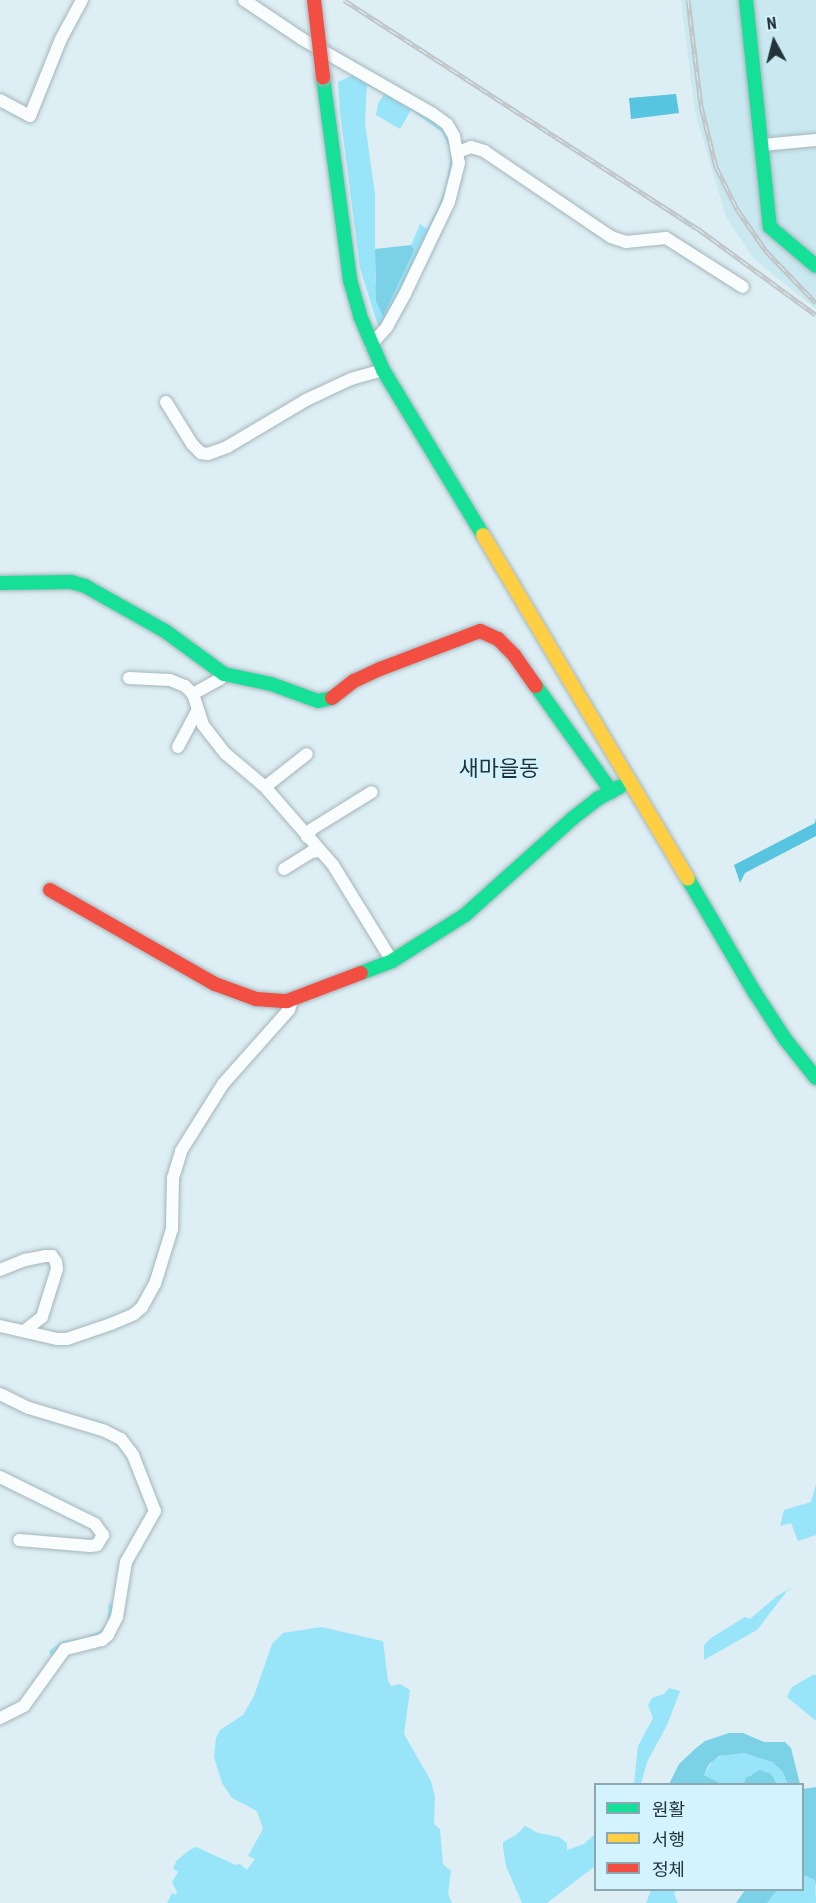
<!DOCTYPE html>
<html>
<head>
<meta charset="utf-8">
<style>
	body { margin:0 }
	#map { position:relative; width:816px; height:1903px; overflow:hidden; background:#ddeff5; font-family:"Roboto Condensed","Noto Sans KR",sans-serif }
	div>[style] { position:absolute }
	[style*='--x'] { left:calc(var(--x)*1px); top:calc(var(--y)*1px); width:calc(var(--w)*1px); rotate:calc(var(--a)*1deg) }
	.built>* { inset:0; background:#c9e8f0 }
	.green>* { inset:0; background:#98e4f9 }
	.forest>* { inset:0; background:#7bd2e7 }
	.water>* { inset:0; background:#57c5df }
	.roads { filter:drop-shadow(0 0 2px #a5b5ba) drop-shadow(0 0 2px #a5b5ba) }
	.street>* { height:12px; margin:-6px; padding:0 6px; transform-origin:6px; border-radius:6px; background:#fafdfe }
	.fast>* { height:14px; margin:-7px; padding:0 7px; transform-origin:7px; border-radius:7px; background:#16e098 }
	.slow>* { height:14px; margin:-7px; padding:0 7px; transform-origin:7px; border-radius:7px; background:#ffcf43 }
	.jam>* { height:14px; margin:-7px; padding:0 7px; transform-origin:7px; border-radius:7px; background:#f24e42 }
	.rail>* { height:5px; margin-top:-2.5px; transform-origin:0; background:repeating-linear-gradient(90deg,#d3f4ff 0 9px,#c1c5c7 0 18px); box-sizing:border-box; border-block:2px solid #c1c5c7 }
	.bridges { filter:drop-shadow(0 0 2px #a5b5ba) drop-shadow(0 0 2px #a5b5ba) }
	.jam-bridge>* { height:14px; margin:-7px; padding:0 7px; transform-origin:7px; border-radius:7px; background:#f24e42 }
	span { translate:-50% -50%; white-space:nowrap; text-align:center; line-height:1.15; -webkit-text-stroke:6px #d3f4ff; paint-order:stroke }
	.quarter-label { font-size:22px; color:#233439 }
	.legend { position:absolute; left:594px; top:1783px; width:210px; height:108px; box-sizing:border-box; background:#d3f4ff; border:2px solid #8da7b0; margin:0; padding:8px 10px; list-style:none; font-size:18px; color:#233439 }
	.legend li { display:flex; align-items:center; gap:12px; height:30px }
	.legend b { width:30px; border:2px solid #8da7b0 }
	.north { position:absolute; left:744px; top:12px; width:60px; height:60px; -webkit-text-stroke:4px #d3f4ff; paint-order:stroke; rotate:353deg; font-size:16px; font-weight:700; line-height:24px; text-align:center; color:#233439 }
	.north::after { content:''; display:block; margin:auto; width:21px; height:27px; background:#233439; clip-path:polygon(50% 0,100% 100%,50% 72%,0 100%) }
</style>
</head>
<body>
<div id="map">
	<div class="built">
		<div style="clip-path:polygon(681px 0,816px 0,816px 309px,754px 259px,726px 217px,695px 112px)"></div>
	</div>
	<div class="green">
		<div style="clip-path:polygon(evenodd,355px 74px,444px 128px,455px 154px,446px 198px,397px 299px,379px 329px,360px 268px,340px 112px,338px 82px,355px 74px,367px 85px,384px 94px,378px 104px,376px 115px,400px 129px,411px 110px,442px 132px,450px 150px,450px 161px,446px 186px,438px 208px,427px 229px,420px 224px,411px 245px,414px 251px,375px 283px,375px 194px,365px 123px,367px 85px)"></div>
		<div style="clip-path:polygon(816px 1484px,816px 1535px,798px 1541px,791px 1523px,780px 1526px,784px 1510px,811px 1502px)"></div>
		<div style="clip-path:polygon(798px 1584px,787px 1591px,757px 1630px,704px 1660px,704px 1645px,711px 1638px,745px 1617px,750px 1619px,777px 1596px)"></div>
		<div style="clip-path:polygon(109px 1603px,117px 1605px,107px 1632px,62px 1648px,51px 1657px,49px 1651px,63px 1641px,84px 1638px,102px 1630px,107px 1622px)"></div>
		<div style="clip-path:polygon(321px 1627px,383px 1641px,388px 1681px,391px 1686px,400px 1684px,410px 1690px,404px 1734px,431px 1781px,435px 1797px,434px 1824px,440px 1829px,443px 1864px,451px 1871px,448px 1894px,452px 1903px,167px 1903px,172px 1893px,176px 1895px,177px 1892px,172px 1882px,178px 1872px,173px 1868px,177px 1860px,191px 1849px,196px 1847px,236px 1865px,240px 1864px,247px 1870px,255px 1859px,248px 1856px,263px 1829px,257px 1811px,232px 1798px,222px 1783px,214px 1757px,216px 1738px,220px 1730px,243px 1715px,254px 1696px,272px 1644px,283px 1633px)"></div>
		<div style="clip-path:polygon(813px 1675px,816px 1675px,816px 1721px,787px 1697px,792px 1687px)"></div>
		<div style="clip-path:polygon(669px 1688px,680px 1691px,679px 1694px,667px 1725px,647px 1762px,641px 1784px,634px 1784px,638px 1746px,653px 1718px,648px 1705px,652px 1698px,664px 1694px)"></div>
		<div style="clip-path:polygon(728px 1753px,744px 1753px,772px 1762px,782px 1771px,788px 1784px,777px 1784px,776px 1781px,751px 1774px,744px 1784px,722px 1784px,704px 1775px,713px 1760px)"></div>
		<div style="clip-path:polygon(525px 1826px,538px 1833px,559px 1837px,567px 1843px,567px 1850px,584px 1844px,595px 1834px,595px 1866px,547px 1903px,522px 1903px,506px 1866px,503px 1847px,503px 1842px,516px 1835px)"></div>
		<div style="clip-path:polygon(803px 1874px,815px 1880px,816px 1903px,767px 1903px,777px 1890px,802px 1890px)"></div>
		<div style="clip-path:polygon(651px 1890px,676px 1890px,674px 1894px,678px 1903px,646px 1903px)"></div>
	</div>
	<div class="forest">
		<div style="clip-path:polygon(411px 245px,414px 250px,383px 316px,376px 301px,375px 249px)"></div>
		<div style="clip-path:polygon(729px 1733px,743px 1733px,764px 1742px,785px 1742px,791px 1748px,800px 1784px,788px 1784px,782px 1771px,772px 1762px,744px 1753px,719px 1756px,709px 1764px,704px 1775px,722px 1784px,669px 1784px,679px 1764px,695px 1749px,705px 1741px)"></div>
		<div style="clip-path:polygon(760px 1770px,771px 1774px,777px 1784px,744px 1784px,746px 1778px)"></div>
		<div style="clip-path:polygon(815px 1787px,816px 1788px,816px 1888px,815px 1880px,802px 1874px,803px 1789px)"></div>
		<div style="clip-path:polygon(745px 1890px,777px 1890px,767px 1903px,736px 1903px)"></div>
	</div>
	<div class="water">
		<div style="clip-path:polygon(676px 94px,679px 113px,631px 119px,629px 98px)"></div>
		<div style="clip-path:polygon(816px 818px,816px 836px,745px 873px,740px 883px,734px 865px,815px 823px)"></div>
	</div>
	<div class="roads">
		<div class="street">
			<div style="--x:244;--y:0;--w:70;--a:33.9"></div>
			<div style="--x:302;--y:39;--w:151;--a:29.8"></div>
			<div style="--x:433;--y:114;--w:17;--a:36"></div>
			<div style="--x:447;--y:124;--w:14;--a:60"></div>
			<div style="--x:454;--y:136;--w:27;--a:80"></div>
			<div style="--x:459;--y:163;--w:40;--a:104.4"></div>
			<div style="--x:449;--y:202;--w:102;--a:115.6"></div>
			<div style="--x:405;--y:294;--w:38;--a:119"></div>
			<div style="--x:387;--y:327;--w:24;--a:132"></div>
			<div style="--x:0;--y:100;--w:34;--a:28"></div>
			<div style="--x:30;--y:116;--w:83;--a:-68.1"></div>
			<div style="--x:61;--y:39;--w:44;--a:-61.7"></div>
			<div style="--x:762;--y:145;--w:54;--a:-5.3"></div>
			<div style="--x:458;--y:152;--w:14;--a:-21"></div>
			<div style="--x:471;--y:147;--w:14;--a:17"></div>
			<div style="--x:484;--y:151;--w:153;--a:34.1"></div>
			<div style="--x:611;--y:237;--w:16;--a:18"></div>
			<div style="--x:626;--y:242;--w:40;--a:-5.7"></div>
			<div style="--x:666;--y:238;--w:91;--a:32.5"></div>
			<div style="--x:166;--y:402;--w:49;--a:58.2"></div>
			<div style="--x:192;--y:444;--w:13;--a:45"></div>
			<div style="--x:201;--y:453;--w:7;--a:8"></div>
			<div style="--x:208;--y:454;--w:20;--a:-20"></div>
			<div style="--x:227;--y:447;--w:92;--a:-30.7"></div>
			<div style="--x:306;--y:400;--w:50;--a:-25"></div>
			<div style="--x:351;--y:379;--w:33;--a:-16"></div>
			<div style="--x:224;--y:674;--w:6;--a:129"></div>
			<div style="--x:220;--y:679;--w:31;--a:151"></div>
			<div style="--x:193;--y:694;--w:33;--a:72"></div>
			<div style="--x:203;--y:725;--w:37;--a:52"></div>
			<div style="--x:226;--y:754;--w:51;--a:40.2"></div>
			<div style="--x:265;--y:787;--w:103;--a:48.9"></div>
			<div style="--x:333;--y:865;--w:113;--a:58.4"></div>
			<div style="--x:129;--y:678;--w:41;--a:2.8"></div>
			<div style="--x:170;--y:680;--w:16;--a:22"></div>
			<div style="--x:185;--y:686;--w:11;--a:45"></div>
			<div style="--x:178;--y:747;--w:40;--a:-62"></div>
			<div style="--x:265;--y:787;--w:53;--a:-38.2"></div>
			<div style="--x:307;--y:837;--w:9;--a:-58"></div>
			<div style="--x:312;--y:829;--w:70;--a:-31.7"></div>
			<div style="--x:284;--y:869;--w:32;--a:-32"></div>
			<div style="--x:311;--y:852;--w:9;--a:-6"></div>
			<div style="--x:0;--y:1270;--w:27;--a:-22"></div>
			<div style="--x:25;--y:1260;--w:20;--a:-11"></div>
			<div style="--x:45;--y:1256;--w:7;--a:0"></div>
			<div style="--x:52;--y:1256;--w:7;--a:56"></div>
			<div style="--x:56;--y:1262;--w:7;--a:82"></div>
			<div style="--x:57;--y:1269;--w:50;--a:107.4"></div>
			<div style="--x:42;--y:1317;--w:23;--a:142"></div>
			<div style="--x:0;--y:1326;--w:58;--a:12.8"></div>
			<div style="--x:57;--y:1339;--w:10;--a:0"></div>
			<div style="--x:67;--y:1339;--w:46;--a:-18.8"></div>
			<div style="--x:111;--y:1324;--w:25;--a:-23"></div>
			<div style="--x:134;--y:1314;--w:11;--a:-41"></div>
			<div style="--x:142;--y:1307;--w:26;--a:-61"></div>
			<div style="--x:155;--y:1284;--w:58;--a:-72.8"></div>
			<div style="--x:172;--y:1229;--w:51;--a:-88.9"></div>
			<div style="--x:173;--y:1178;--w:28;--a:-73"></div>
			<div style="--x:181;--y:1151;--w:79;--a:-57.9"></div>
			<div style="--x:223;--y:1084;--w:99;--a:-48.3"></div>
			<div style="--x:289;--y:1010;--w:10;--a:-73"></div>
			<div style="--x:0;--y:1394;--w:32;--a:26"></div>
			<div style="--x:29;--y:1408;--w:79;--a:16.8"></div>
			<div style="--x:105;--y:1431;--w:18;--a:27"></div>
			<div style="--x:121;--y:1439;--w:20;--a:53"></div>
			<div style="--x:133;--y:1455;--w:60;--a:68.6"></div>
			<div style="--x:155;--y:1511;--w:59;--a:119.6"></div>
			<div style="--x:126;--y:1562;--w:56;--a:99.3"></div>
			<div style="--x:117;--y:1617;--w:20;--a:117"></div>
			<div style="--x:108;--y:1635;--w:8;--a:140"></div>
			<div style="--x:102;--y:1640;--w:38;--a:166"></div>
			<div style="--x:65;--y:1649;--w:70;--a:125.7"></div>
			<div style="--x:24;--y:1706;--w:27;--a:153"></div>
			<div style="--x:0;--y:1477;--w:106;--a:26.3"></div>
			<div style="--x:95;--y:1524;--w:14;--a:54"></div>
			<div style="--x:103;--y:1535;--w:12;--a:121"></div>
			<div style="--x:97;--y:1545;--w:7;--a:172"></div>
			<div style="--x:90;--y:1546;--w:71;--a:-175.2"></div>
		</div>
		<div class="fast">
			<div style="--x:746;--y:0;--w:228;--a:84"></div>
			<div style="--x:770;--y:227;--w:60;--a:40.3"></div>
			<div style="--x:323;--y:77;--w:205;--a:82.4"></div>
			<div style="--x:350;--y:280;--w:37;--a:74"></div>
			<div style="--x:360;--y:316;--w:59;--a:66.9"></div>
			<div style="--x:383;--y:370;--w:193;--a:58.8"></div>
			<div style="--x:0;--y:583;--w:71;--a:-0.8"></div>
			<div style="--x:71;--y:582;--w:15;--a:16"></div>
			<div style="--x:85;--y:586;--w:92;--a:29.4"></div>
			<div style="--x:165;--y:631;--w:73;--a:36.1"></div>
			<div style="--x:224;--y:674;--w:48;--a:12"></div>
			<div style="--x:271;--y:684;--w:50;--a:19.9"></div>
			<div style="--x:318;--y:701;--w:14;--a:-12"></div>
			<div style="--x:536;--y:686;--w:130;--a:54.4"></div>
			<div style="--x:688;--y:879;--w:132;--a:59.6"></div>
			<div style="--x:755;--y:993;--w:55;--a:56.9"></div>
			<div style="--x:785;--y:1039;--w:50;--a:51.5"></div>
			<div style="--x:361;--y:973;--w:33;--a:-21"></div>
			<div style="--x:392;--y:961;--w:86;--a:-32.2"></div>
			<div style="--x:465;--y:915;--w:145;--a:-41.9"></div>
			<div style="--x:573;--y:818;--w:31;--a:-38"></div>
			<div style="--x:597;--y:799;--w:26;--a:-28"></div>
		</div>
		<div class="slow">
			<div style="--x:483;--y:535;--w:400;--a:59.2"></div>
		</div>
		<div class="jam">
			<div style="--x:332;--y:698;--w:28;--a:-38"></div>
			<div style="--x:354;--y:681;--w:29;--a:-25"></div>
			<div style="--x:380;--y:669;--w:107;--a:-20.8"></div>
			<div style="--x:480;--y:631;--w:20;--a:24"></div>
			<div style="--x:498;--y:639;--w:23;--a:45"></div>
			<div style="--x:514;--y:655;--w:38;--a:55"></div>
			<div style="--x:50;--y:890;--w:190;--a:29.7"></div>
			<div style="--x:215;--y:984;--w:44;--a:20.1"></div>
			<div style="--x:256;--y:999;--w:31;--a:4"></div>
			<div style="--x:287;--y:1001;--w:79;--a:-20.7"></div>
		</div>
	</div>
	<div class="rail">
		<div style="--x:344;--y:0;--w:420;--a:32.9"></div>
		<div style="--x:697;--y:228;--w:147;--a:36.2"></div>
		<div style="--x:688;--y:0;--w:107;--a:83"></div>
		<div style="--x:701;--y:106;--w:63;--a:76.2"></div>
		<div style="--x:716;--y:167;--w:47;--a:63.4"></div>
		<div style="--x:737;--y:209;--w:51;--a:55.4"></div>
		<div style="--x:766;--y:251;--w:72;--a:46.1"></div>
	</div>
	<div class="bridges">
		<div class="jam-bridge">
			<div style="--x:314;--y:0;--w:78;--a:83.3"></div>
		</div>
	</div>
	<div class="quarter-label">
		<span style="left:499px;top:769px">새마을동</span>
	</div>
	<ul class="legend">
	<li><b style="height:8px;background:#16e098"></b>원활</li>
	<li><b style="height:8px;background:#ffcf43"></b>서행</li>
	<li><b style="height:8px;background:#f24e42"></b>정체</li>
	</ul>
	<div class="north">N</div>
</div>
</body>
</html>
